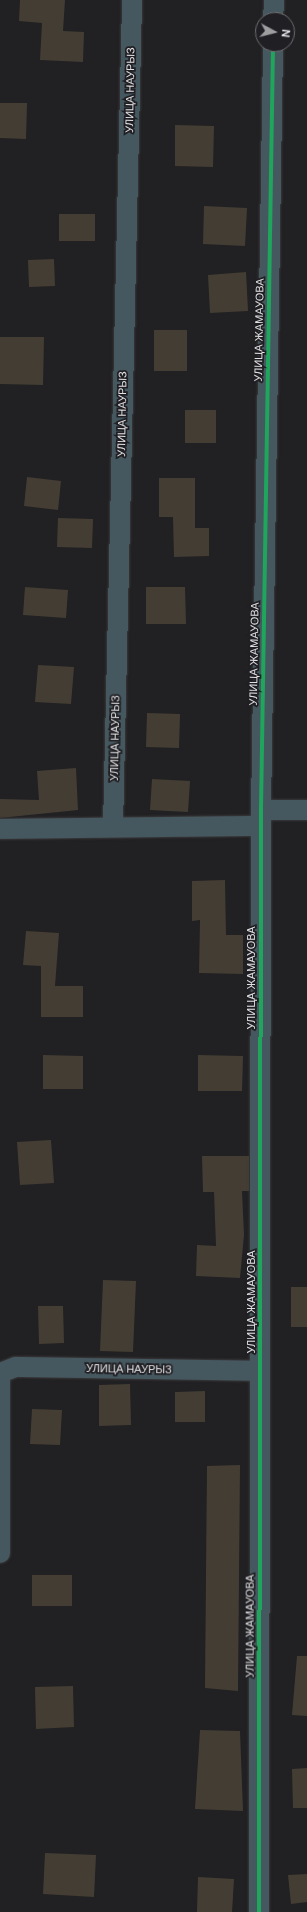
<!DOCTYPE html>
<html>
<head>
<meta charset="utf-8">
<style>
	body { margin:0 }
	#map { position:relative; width:307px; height:1912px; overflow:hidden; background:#212022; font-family:"DM Sans",sans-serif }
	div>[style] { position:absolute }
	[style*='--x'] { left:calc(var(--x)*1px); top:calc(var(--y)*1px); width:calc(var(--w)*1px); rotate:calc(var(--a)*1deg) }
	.building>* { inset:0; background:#443d34 }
	.roads { filter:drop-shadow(0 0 1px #3c3b3d) drop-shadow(0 0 1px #3c3b3d) }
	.street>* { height:20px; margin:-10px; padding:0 10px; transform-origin:10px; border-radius:10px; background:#45575f }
	.cycleway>* { height:4px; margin:-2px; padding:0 2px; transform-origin:2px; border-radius:2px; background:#20a55d }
	span { translate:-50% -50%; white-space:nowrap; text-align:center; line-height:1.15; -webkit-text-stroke:3.5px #201f23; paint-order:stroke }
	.street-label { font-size:11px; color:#e1e1e4 }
	.north { position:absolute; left:255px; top:12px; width:40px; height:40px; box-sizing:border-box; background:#201f23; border:1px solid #6d6d70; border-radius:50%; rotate:97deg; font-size:11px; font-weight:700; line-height:16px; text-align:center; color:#e1e1e4 }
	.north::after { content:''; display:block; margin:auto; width:14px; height:18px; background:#9e9da0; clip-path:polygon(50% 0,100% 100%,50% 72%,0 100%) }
</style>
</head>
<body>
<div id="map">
	<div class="building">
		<div style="clip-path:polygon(20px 0,65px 0,63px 31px,84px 32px,83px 62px,40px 60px,42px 23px,19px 21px)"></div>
		<div style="clip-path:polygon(0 103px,27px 103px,26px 139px,0 138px)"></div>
		<div style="clip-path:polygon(175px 125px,214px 126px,213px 167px,175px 166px)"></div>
		<div style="clip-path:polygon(204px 206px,247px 208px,245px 246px,203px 244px)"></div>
		<div style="clip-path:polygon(59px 214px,95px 214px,95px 241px,59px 241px)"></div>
		<div style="clip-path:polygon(54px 259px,55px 286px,29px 287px,28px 260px)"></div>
		<div style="clip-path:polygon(246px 272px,248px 311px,210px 313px,208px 275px)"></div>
		<div style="clip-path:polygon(154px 330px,187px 330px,187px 371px,154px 371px)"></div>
		<div style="clip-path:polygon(0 337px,44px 337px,43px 385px,0 384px)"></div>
		<div style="clip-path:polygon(185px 410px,216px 410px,216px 443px,185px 443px)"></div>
		<div style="clip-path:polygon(27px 477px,61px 481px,58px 510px,24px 506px)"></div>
		<div style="clip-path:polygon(159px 478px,195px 478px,195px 528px,209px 528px,209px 556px,174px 557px,173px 517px,159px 517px)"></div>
		<div style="clip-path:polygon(58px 518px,93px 519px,92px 548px,57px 547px)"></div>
		<div style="clip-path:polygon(25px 587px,68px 590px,66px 618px,23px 615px)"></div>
		<div style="clip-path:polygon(146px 587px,185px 587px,186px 624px,146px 624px)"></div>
		<div style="clip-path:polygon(38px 665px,74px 667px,71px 704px,35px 702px)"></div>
		<div style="clip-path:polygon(147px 713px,180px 714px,179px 748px,146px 747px)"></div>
		<div style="clip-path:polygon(76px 768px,78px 810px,0 818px,0 799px,39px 800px,37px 771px)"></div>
		<div style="clip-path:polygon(152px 779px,190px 781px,188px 812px,150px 810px)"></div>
		<div style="clip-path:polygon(225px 880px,226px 935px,243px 935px,243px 974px,199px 973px,200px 920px,192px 921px,192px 881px)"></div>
		<div style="clip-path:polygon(26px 931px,59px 933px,55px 986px,83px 986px,83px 1017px,41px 1017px,41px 966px,23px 965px)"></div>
		<div style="clip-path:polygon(43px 1055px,83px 1056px,83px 1089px,43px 1089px)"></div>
		<div style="clip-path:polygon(198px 1055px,243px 1056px,242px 1091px,198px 1091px)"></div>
		<div style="clip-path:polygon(51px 1140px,54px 1183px,20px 1185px,17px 1142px)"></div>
		<div style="clip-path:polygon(202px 1156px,249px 1156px,249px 1191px,242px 1191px,244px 1235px,240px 1278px,196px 1276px,197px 1245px,216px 1246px,214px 1192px,203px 1192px)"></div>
		<div style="clip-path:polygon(103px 1280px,136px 1281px,133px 1352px,100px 1351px)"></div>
		<div style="clip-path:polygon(291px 1287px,307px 1287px,307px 1327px,291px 1327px)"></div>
		<div style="clip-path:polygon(38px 1306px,63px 1306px,64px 1343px,39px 1344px)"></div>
		<div style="clip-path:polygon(130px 1384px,131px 1425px,99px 1426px,99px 1385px)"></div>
		<div style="clip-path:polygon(205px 1391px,205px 1422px,175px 1422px,175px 1392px)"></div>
		<div style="clip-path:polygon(32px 1409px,62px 1410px,60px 1445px,30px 1444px)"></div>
		<div style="clip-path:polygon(240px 1465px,238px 1691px,205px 1688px,207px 1466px)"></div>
		<div style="clip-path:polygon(32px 1575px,72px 1575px,72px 1606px,32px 1606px)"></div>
		<div style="clip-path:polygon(297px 1656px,307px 1656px,307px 1716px,292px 1715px)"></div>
		<div style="clip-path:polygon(73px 1686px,74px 1727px,36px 1729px,35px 1687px)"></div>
		<div style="clip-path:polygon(200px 1730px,240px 1731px,243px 1811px,195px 1809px)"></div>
		<div style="clip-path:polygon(307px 1768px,307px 1808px,293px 1808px,292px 1769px)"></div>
		<div style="clip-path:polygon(45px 1853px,96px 1855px,94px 1897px,43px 1894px)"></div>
		<div style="clip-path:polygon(307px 1874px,307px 1902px,291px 1904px,288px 1875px)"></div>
		<div style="clip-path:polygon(198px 1877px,234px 1879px,232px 1912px,197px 1912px)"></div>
	</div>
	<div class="roads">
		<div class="street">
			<div style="--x:273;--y:20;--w:20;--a:-87"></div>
			<div style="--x:261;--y:810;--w:46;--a:0"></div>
			<div style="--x:113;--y:827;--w:827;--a:-88.68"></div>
			<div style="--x:0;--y:829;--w:261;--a:-0.7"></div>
			<div style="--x:0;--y:1553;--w:180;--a:-90"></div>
			<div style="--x:0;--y:1373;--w:17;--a:-21"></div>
			<div style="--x:16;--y:1367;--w:244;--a:0.9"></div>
			<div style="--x:259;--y:1912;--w:1102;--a:-89.9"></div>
			<div style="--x:261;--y:810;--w:766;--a:-89.1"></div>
		</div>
	</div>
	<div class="cycleway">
		<div style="--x:259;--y:1912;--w:1102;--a:-89.9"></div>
		<div style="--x:261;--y:810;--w:766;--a:-89.1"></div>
	</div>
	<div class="street-label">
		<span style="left:130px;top:90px;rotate:-89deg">УЛИЦА НАУРЫЗ</span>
		<span style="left:259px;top:330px;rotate:-89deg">УЛИЦА ЖАМАУОВА</span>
		<span style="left:122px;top:414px;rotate:-89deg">УЛИЦА НАУРЫЗ</span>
		<span style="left:254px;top:654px;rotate:-89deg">УЛИЦА ЖАМАУОВА</span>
		<span style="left:115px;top:738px;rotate:-89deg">УЛИЦА НАУРЫЗ</span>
		<span style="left:251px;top:978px;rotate:-90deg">УЛИЦА ЖАМАУОВА</span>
		<span style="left:251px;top:1302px;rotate:-90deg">УЛИЦА ЖАМАУОВА</span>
		<span style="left:129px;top:1369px;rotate:1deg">УЛИЦА НАУРЫЗ</span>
		<span style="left:250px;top:1626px;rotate:-90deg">УЛИЦА ЖАМАУОВА</span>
	</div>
	<div class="north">N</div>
</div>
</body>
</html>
